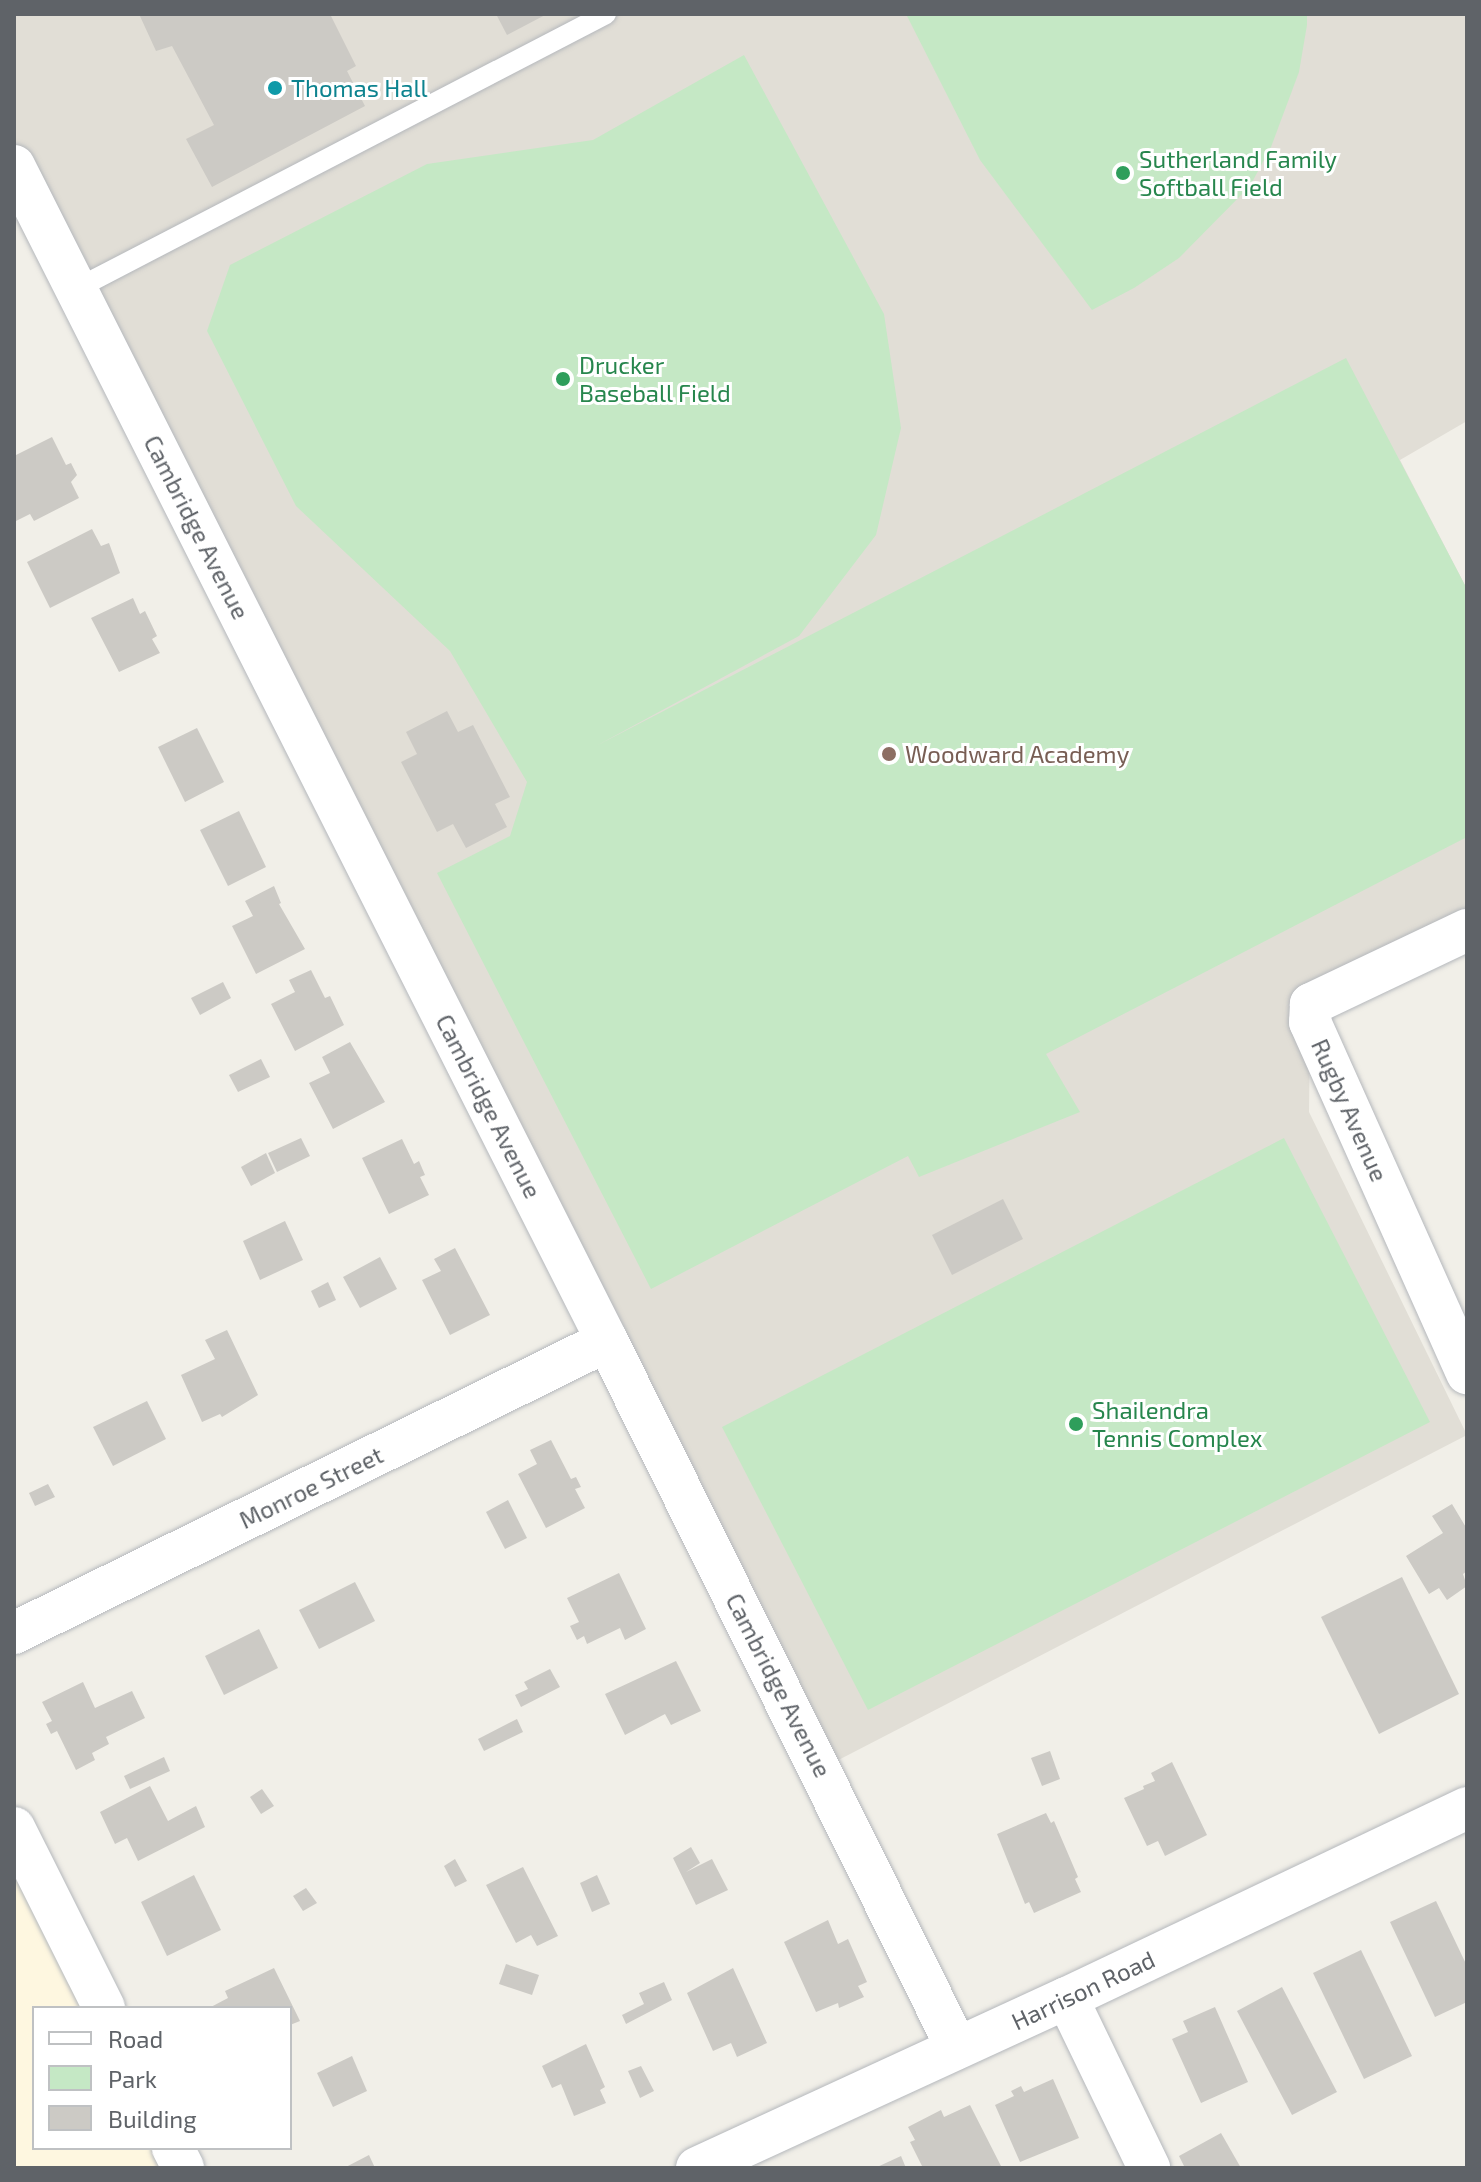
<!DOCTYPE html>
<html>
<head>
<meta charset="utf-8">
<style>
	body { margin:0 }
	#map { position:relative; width:1481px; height:2182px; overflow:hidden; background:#f1efe8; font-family:"Exo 2",sans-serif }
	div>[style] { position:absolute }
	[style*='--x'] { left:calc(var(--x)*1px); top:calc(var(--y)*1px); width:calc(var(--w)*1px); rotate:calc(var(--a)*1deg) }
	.commercial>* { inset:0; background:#fef7e0 }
	.education>* { inset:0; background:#e1ded6 }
	.green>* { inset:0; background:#c5e8c5 }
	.building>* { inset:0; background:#cccac5 }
	.roads { filter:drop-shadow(0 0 2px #b5b8bc) drop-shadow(0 0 2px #b5b8bc) }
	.lane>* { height:20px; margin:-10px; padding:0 10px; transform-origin:10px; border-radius:10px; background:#fff }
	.street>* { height:42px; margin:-21px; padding:0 21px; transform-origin:21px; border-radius:21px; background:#fff }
	.dots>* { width:22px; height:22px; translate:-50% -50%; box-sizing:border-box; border:4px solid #fff; border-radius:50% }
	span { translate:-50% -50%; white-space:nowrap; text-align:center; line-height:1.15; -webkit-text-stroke:6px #fff; paint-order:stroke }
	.culture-label { font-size:24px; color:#0d838f }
	.left { translate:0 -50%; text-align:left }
	.leisure-label { font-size:24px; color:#27864d }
	.street-label { font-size:24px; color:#5f6368 }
	.education-label { font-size:24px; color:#785e54 }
	.frame { position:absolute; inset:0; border:16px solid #5f6368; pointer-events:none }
	.legend { position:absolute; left:32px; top:2006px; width:260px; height:144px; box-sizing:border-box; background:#fff; border:2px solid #bfc1c3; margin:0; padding:10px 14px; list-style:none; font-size:24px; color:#5f6368 }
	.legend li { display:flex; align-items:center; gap:16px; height:40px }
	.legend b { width:40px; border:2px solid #bfc1c3 }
</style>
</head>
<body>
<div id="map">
	<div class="commercial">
		<div style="clip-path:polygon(14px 1841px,99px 2008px,34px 2008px,34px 2148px,171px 2148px,181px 2168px,14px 2168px)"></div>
	</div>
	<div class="education">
		<div style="clip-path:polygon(14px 14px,1467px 14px,1467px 421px,1400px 460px,1467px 589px,1467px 919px,1310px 1022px,1309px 1112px,1467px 1435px,821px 1769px,14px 166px)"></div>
	</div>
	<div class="green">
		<div style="clip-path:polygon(906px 14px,1307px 14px,1307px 25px,1299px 72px,1271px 147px,1250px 186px,1179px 258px,1134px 288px,1092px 310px,980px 160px)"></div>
		<div style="clip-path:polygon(744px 55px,884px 314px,901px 428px,876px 535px,799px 636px,596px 746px,1346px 358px,1467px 589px,1467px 837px,1046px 1054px,1080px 1112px,919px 1177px,908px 1156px,651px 1289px,437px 873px,510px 836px,527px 782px,450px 651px,296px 506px,207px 331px,230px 265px,427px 164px,593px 140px)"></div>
		<div style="clip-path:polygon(1284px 1138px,1430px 1422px,868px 1710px,722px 1427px)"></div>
	</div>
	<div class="building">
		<div style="clip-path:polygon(139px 14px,330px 14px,356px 66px,347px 71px,365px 106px,212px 187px,186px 139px,214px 125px,172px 46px,156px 51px)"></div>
		<div style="clip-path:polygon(496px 14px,547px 14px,507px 35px)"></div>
		<div style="clip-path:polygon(52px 437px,66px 465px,71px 463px,77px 475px,71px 482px,79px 498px,34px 521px,30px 514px,14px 522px,14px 456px)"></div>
		<div style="clip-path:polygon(92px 529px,101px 546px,109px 543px,120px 573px,50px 608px,27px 562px)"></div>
		<div style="clip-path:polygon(133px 598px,140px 614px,145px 611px,157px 636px,152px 639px,160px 653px,119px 672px,91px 618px)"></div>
		<div style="clip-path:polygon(447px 711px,458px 732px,473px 725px,510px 797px,495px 804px,507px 827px,466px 848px,453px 824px,437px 832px,401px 762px,417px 754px,406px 732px)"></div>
		<div style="clip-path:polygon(197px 728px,224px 782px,185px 802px,158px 747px)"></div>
		<div style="clip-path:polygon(239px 811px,266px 867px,228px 886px,200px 830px)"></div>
		<div style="clip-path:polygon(274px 886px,281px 903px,279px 904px,305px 949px,256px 974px,232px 926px,253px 916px,245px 901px)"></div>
		<div style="clip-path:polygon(311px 970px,325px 998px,330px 996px,344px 1025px,295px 1051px,271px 1004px,295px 992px,289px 980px)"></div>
		<div style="clip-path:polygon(223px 982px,231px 998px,200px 1015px,191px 998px)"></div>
		<div style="clip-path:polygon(350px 1042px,385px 1102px,333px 1129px,309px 1083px,330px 1073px,322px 1057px)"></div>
		<div style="clip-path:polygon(261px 1059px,270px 1077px,238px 1092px,229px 1075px)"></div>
		<div style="clip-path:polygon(301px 1138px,310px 1156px,277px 1172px,268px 1153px)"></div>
		<div style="clip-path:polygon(402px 1139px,414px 1164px,419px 1161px,425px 1175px,420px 1177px,429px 1195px,389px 1214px,362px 1158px)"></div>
		<div style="clip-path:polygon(266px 1153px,275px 1173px,251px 1186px,241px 1167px)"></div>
		<div style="clip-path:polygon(1003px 1199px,1023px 1239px,952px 1275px,932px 1235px)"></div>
		<div style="clip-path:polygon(285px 1221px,303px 1260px,260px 1280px,243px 1241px)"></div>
		<div style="clip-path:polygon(455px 1248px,490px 1315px,450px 1335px,422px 1280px,441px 1271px,434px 1259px)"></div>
		<div style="clip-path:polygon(380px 1257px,397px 1289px,360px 1308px,343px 1277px)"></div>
		<div style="clip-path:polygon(328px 1282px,336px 1300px,319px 1308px,311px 1291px)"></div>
		<div style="clip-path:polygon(227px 1330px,258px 1395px,222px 1417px,220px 1414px,202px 1422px,181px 1375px,215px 1359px,205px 1340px)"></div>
		<div style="clip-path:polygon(147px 1401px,166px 1439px,113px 1466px,93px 1427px)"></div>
		<div style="clip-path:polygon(551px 1440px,571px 1479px,576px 1477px,581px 1487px,575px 1489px,585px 1508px,546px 1528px,518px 1474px,537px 1464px,530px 1450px)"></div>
		<div style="clip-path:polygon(48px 1484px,55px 1497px,35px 1506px,29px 1493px)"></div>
		<div style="clip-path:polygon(508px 1500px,527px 1538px,505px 1549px,486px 1512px)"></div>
		<div style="clip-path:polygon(1452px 1504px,1467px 1529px,1467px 1571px,1463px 1574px,1467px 1586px,1447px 1600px,1439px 1588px,1429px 1594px,1406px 1556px,1443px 1533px,1432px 1516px)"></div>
		<div style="clip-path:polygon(619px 1573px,646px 1629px,625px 1640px,620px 1628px,587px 1644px,584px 1636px,577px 1640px,570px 1626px,579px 1622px,567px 1598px)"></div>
		<div style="clip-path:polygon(1402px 1577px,1459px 1694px,1379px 1734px,1321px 1617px)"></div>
		<div style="clip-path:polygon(355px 1582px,375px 1621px,319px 1649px,299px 1610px)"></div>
		<div style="clip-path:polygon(259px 1629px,278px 1668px,224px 1695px,205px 1656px)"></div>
		<div style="clip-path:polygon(676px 1661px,701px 1711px,671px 1725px,665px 1714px,625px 1735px,605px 1694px)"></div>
		<div style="clip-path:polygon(550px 1669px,560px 1687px,521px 1707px,515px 1695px,528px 1689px,524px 1682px)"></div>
		<div style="clip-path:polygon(83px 1682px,95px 1708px,132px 1691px,145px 1718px,106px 1737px,109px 1744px,92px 1753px,95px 1760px,76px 1770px,57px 1731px,51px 1734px,46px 1724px,52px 1721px,42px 1702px)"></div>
		<div style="clip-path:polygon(517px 1719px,523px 1732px,484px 1751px,478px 1739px)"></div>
		<div style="clip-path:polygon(1050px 1751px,1060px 1779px,1042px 1786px,1031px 1758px)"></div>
		<div style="clip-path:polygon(164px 1757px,170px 1771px,130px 1789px,124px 1776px)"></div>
		<div style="clip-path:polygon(1172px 1762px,1207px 1835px,1165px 1856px,1158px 1841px,1147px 1846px,1124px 1798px,1144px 1789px,1143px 1786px,1155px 1781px,1151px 1773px)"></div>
		<div style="clip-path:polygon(150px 1786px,168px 1821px,196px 1806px,205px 1827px,138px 1861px,127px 1838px,115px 1844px,100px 1812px)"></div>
		<div style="clip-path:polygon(262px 1789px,274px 1806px,261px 1814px,250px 1797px)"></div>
		<div style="clip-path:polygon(1046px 1813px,1051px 1823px,1054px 1821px,1078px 1877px,1075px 1879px,1081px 1892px,1034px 1913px,1029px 1902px,1025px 1904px,997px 1834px)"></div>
		<div style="clip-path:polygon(691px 1847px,700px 1863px,686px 1872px,712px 1859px,728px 1890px,696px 1905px,673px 1858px)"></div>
		<div style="clip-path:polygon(455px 1859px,467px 1881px,455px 1887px,444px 1866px)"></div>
		<div style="clip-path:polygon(523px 1867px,558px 1936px,537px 1946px,531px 1935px,516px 1943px,486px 1885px)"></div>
		<div style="clip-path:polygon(194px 1875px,221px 1930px,167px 1956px,141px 1902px)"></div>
		<div style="clip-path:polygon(597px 1875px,610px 1904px,592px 1912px,580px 1883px)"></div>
		<div style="clip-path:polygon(306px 1888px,317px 1903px,303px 1911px,293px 1896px)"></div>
		<div style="clip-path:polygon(1436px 1901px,1467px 1966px,1467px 2002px,1435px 2017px,1390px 1922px)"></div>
		<div style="clip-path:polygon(828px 1920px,838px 1944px,848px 1939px,867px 1982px,858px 1986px,864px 1997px,839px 2008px,838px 2003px,816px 2012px,784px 1942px)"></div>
		<div style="clip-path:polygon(1361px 1950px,1412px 2056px,1364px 2079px,1313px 1973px)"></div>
		<div style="clip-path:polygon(506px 1964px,539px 1975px,532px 1995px,499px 1984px)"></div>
		<div style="clip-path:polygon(274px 1968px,300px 2021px,290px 2025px,290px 2008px,209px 2008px,228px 1998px,225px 1991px)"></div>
		<div style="clip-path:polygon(733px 1968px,767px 2043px,737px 2057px,731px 2043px,713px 2051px,687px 1993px)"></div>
		<div style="clip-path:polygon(664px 1982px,672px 2000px,626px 2024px,622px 2015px,644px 2004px,639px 1993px)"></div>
		<div style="clip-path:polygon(1282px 1987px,1337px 2092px,1292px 2115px,1237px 2011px)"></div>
		<div style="clip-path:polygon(1215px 2007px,1248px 2082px,1201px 2103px,1172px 2039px,1188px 2032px,1183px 2021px)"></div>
		<div style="clip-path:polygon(586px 2044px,605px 2087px,600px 2090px,606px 2103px,574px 2116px,561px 2084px,552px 2088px,542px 2066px)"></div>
		<div style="clip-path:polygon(352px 2056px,367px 2091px,333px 2107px,317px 2073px)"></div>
		<div style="clip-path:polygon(641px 2066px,654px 2091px,640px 2098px,628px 2071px)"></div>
		<div style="clip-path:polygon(1053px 2079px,1079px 2138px,1020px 2162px,995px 2105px,1014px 2096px,1011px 2091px,1021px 2086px,1024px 2092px)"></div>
		<div style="clip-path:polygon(970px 2105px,1002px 2168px,923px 2168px,910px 2142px,915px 2140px,908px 2127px,941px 2110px,944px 2117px)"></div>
		<div style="clip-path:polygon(1221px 2133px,1241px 2168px,1185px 2168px,1179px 2156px)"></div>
		<div style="clip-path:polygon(369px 2155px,375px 2168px,344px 2168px)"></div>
		<div style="clip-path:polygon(901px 2156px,906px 2168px,875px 2168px)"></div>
	</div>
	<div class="roads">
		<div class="lane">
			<div style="--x:76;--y:289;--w:597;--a:-27.42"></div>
		</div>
		<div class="street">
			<div style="--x:14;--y:166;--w:1316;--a:63.22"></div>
			<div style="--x:607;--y:1341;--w:789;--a:63.66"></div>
			<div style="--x:1467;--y:930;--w:173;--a:154.6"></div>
			<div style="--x:1311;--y:1004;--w:18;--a:93"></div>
			<div style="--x:1310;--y:1022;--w:385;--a:65.9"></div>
			<div style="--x:14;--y:1633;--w:661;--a:-26.22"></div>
			<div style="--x:14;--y:1828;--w:201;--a:63.4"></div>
			<div style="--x:1067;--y:1998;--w:189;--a:64.2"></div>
			<div style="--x:173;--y:2148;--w:22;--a:63"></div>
			<div style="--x:697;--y:2168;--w:407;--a:-24.7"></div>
			<div style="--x:1067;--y:1998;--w:443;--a:-25.4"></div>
		</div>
	</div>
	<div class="dots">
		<div style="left:275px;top:88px;background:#0f9aa8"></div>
		<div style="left:1123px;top:173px;background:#2e9e5b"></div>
		<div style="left:563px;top:379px;background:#2e9e5b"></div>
		<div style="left:889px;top:754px;background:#8d6e63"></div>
		<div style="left:1076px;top:1424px;background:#2e9e5b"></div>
	</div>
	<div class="culture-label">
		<span class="left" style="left:291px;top:88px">Thomas Hall</span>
	</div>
	<div class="leisure-label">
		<span class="left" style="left:1139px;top:173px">Sutherland Family<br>Softball Field</span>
		<span class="left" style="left:579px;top:379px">Drucker<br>Baseball Field</span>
		<span class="left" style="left:1092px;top:1424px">Shailendra<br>Tennis Complex</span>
	</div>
	<div class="street-label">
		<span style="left:197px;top:527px;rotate:63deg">Cambridge Avenue</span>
		<span style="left:489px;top:1106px;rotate:63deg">Cambridge Avenue</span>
		<span style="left:1350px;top:1110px;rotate:66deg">Rugby Avenue</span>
		<span style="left:311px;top:1487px;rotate:-26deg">Monroe Street</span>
		<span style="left:779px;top:1685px;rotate:63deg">Cambridge Avenue</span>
		<span style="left:1083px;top:1990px;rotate:-25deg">Harrison Road</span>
	</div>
	<div class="education-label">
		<span class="left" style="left:905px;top:754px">Woodward Academy</span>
	</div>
	<div class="frame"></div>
	<ul class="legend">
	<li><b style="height:10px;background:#fff"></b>Road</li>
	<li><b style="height:22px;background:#c5e8c5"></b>Park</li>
	<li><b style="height:22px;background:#cccac5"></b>Building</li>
	</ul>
</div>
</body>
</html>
